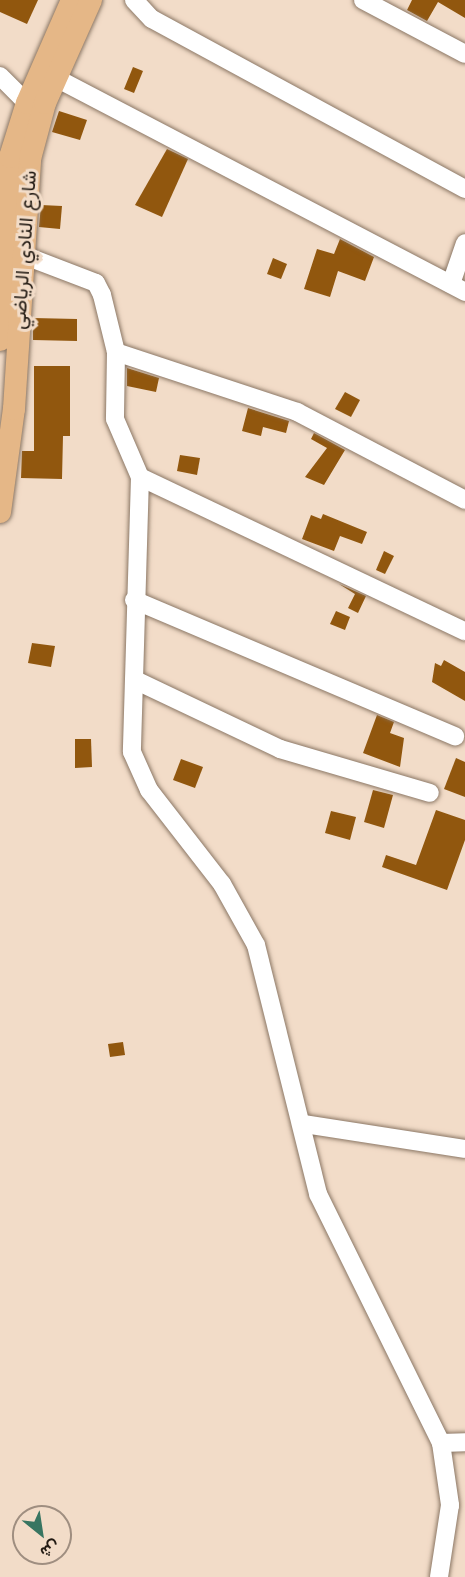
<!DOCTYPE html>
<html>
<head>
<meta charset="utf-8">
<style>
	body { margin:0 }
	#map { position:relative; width:465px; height:1577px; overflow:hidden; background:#f2dcc8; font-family:"Work Sans",Vazirmatn,sans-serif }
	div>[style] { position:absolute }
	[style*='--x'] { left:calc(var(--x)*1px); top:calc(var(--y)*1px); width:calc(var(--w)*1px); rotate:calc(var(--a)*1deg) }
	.building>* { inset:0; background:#91570e }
	.roads { filter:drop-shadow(0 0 2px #8b7765) drop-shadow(0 0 2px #8b7765) }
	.minor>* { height:18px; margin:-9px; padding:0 9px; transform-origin:9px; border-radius:9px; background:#fff }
	.major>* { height:22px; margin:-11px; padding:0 11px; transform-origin:11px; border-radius:11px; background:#e5b787 }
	span { translate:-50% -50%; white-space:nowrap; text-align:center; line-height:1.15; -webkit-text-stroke:6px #f2dcc8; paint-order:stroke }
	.street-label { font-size:20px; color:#221a13 }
	.north { position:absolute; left:12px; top:1505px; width:60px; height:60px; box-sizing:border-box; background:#f2dcc8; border:2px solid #9f8e80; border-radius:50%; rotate:150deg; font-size:16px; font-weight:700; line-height:24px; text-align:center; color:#221a13 }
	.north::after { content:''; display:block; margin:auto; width:21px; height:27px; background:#387561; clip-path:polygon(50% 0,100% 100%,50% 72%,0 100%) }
</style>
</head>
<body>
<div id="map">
	<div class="building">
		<div style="clip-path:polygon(0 0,38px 0,27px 24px,0 12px)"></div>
		<div style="clip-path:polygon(412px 0,465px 0,465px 18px,438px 2px,427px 21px,407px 10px)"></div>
		<div style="clip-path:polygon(133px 67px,143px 71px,134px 93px,124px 89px)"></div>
		<div style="clip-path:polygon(59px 111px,87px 120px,80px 140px,52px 132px)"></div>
		<div style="clip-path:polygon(167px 149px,188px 159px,162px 217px,135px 205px)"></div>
		<div style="clip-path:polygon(41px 205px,62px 206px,60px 229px,39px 227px)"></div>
		<div style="clip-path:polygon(340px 239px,374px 257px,365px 281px,338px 271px,330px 297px,304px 289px,317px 249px,334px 254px)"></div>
		<div style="clip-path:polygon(273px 258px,287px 264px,281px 279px,267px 274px)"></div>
		<div style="clip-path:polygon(33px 318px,77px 319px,77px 341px,33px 340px)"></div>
		<div style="clip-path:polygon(34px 366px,70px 366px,70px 436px,63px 436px,62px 479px,21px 478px,22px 451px,34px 451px)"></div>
		<div style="clip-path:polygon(127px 368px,159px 378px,156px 392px,127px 386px)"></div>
		<div style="clip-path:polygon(345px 392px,360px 400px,351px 417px,335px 409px)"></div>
		<div style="clip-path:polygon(248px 408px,289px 421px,286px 433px,263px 427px,261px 436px,242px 431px)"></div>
		<div style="clip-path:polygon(314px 433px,345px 450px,324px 485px,305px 477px,327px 448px,311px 439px)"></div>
		<div style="clip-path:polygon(180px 455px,200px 458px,197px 475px,177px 471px)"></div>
		<div style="clip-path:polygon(323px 514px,367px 532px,362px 544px,340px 536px,334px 551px,302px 539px,311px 515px,321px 519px)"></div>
		<div style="clip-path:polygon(384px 551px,394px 556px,385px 574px,376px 570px)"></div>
		<div style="clip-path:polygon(339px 584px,366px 596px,358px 613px,348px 608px,355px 594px)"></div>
		<div style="clip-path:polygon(336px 611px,350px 617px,345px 630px,330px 624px)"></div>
		<div style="clip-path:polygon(32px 643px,55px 646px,51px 667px,28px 663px)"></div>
		<div style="clip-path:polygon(444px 660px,465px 672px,465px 701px,432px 682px,435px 663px,441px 666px)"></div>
		<div style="clip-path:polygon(377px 715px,394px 722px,390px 733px,404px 738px,400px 767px,363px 753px)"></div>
		<div style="clip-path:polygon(75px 739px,91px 739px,92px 767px,75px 768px)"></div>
		<div style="clip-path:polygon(456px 758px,465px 762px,465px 797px,444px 789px)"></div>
		<div style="clip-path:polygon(181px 759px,203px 767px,195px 788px,173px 780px)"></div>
		<div style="clip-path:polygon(373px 790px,393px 795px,384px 828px,364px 822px)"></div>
		<div style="clip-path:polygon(436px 810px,465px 820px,465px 840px,447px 890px,382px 867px,386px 855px,416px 865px)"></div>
		<div style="clip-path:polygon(331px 811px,356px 817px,350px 840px,325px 833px)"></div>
		<div style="clip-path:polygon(123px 1042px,125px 1055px,110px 1057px,108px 1044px)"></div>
	</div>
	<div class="roads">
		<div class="minor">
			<div style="--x:134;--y:0;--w:26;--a:47"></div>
			<div style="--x:152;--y:19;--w:356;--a:28.5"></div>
			<div style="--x:363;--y:0;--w:115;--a:27.9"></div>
			<div style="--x:0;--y:76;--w:38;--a:45"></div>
			<div style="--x:56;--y:78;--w:462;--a:27.6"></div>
			<div style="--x:23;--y:255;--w:78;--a:21"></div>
			<div style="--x:96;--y:283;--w:13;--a:63"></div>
			<div style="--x:102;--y:295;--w:59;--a:76.2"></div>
			<div style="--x:116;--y:352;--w:67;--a:90.9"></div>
			<div style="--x:115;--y:419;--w:63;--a:66.7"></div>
			<div style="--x:140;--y:477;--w:360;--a:25.4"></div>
			<div style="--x:451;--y:284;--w:43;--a:-71.1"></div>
			<div style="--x:116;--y:352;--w:191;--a:18.3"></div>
			<div style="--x:297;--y:412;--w:190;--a:27.6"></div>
			<div style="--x:140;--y:477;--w:275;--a:91.7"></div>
			<div style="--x:132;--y:752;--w:42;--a:65.9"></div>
			<div style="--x:149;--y:790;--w:119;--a:52.2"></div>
			<div style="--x:222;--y:884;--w:70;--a:60.9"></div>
			<div style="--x:256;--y:945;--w:257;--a:76"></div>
			<div style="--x:318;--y:1194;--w:278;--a:63.7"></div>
			<div style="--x:441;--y:1443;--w:63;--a:81.7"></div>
			<div style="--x:450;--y:1505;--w:73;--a:98.7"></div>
			<div style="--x:134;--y:600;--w:349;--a:23"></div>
			<div style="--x:135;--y:680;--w:161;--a:25.4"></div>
			<div style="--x:280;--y:749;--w:156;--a:16.3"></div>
			<div style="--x:304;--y:1124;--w:163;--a:8.8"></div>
			<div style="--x:441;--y:1443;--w:24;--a:-2"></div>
		</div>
		<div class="major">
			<div style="--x:0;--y:340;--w:183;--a:-86.9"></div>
			<div style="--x:10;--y:157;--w:57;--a:-72.5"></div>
			<div style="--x:27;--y:103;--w:112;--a:-66.4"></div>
			<div style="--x:0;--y:512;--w:104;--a:-82.3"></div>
			<div style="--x:14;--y:409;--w:251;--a:-86.3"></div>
			<div style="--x:30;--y:159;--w:58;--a:-75"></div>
			<div style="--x:45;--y:103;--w:113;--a:-65.9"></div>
		</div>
	</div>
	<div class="street-label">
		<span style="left:24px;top:250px;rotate:-86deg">شارع النادي الرياضي</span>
	</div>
	<div class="north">ش</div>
</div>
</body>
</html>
